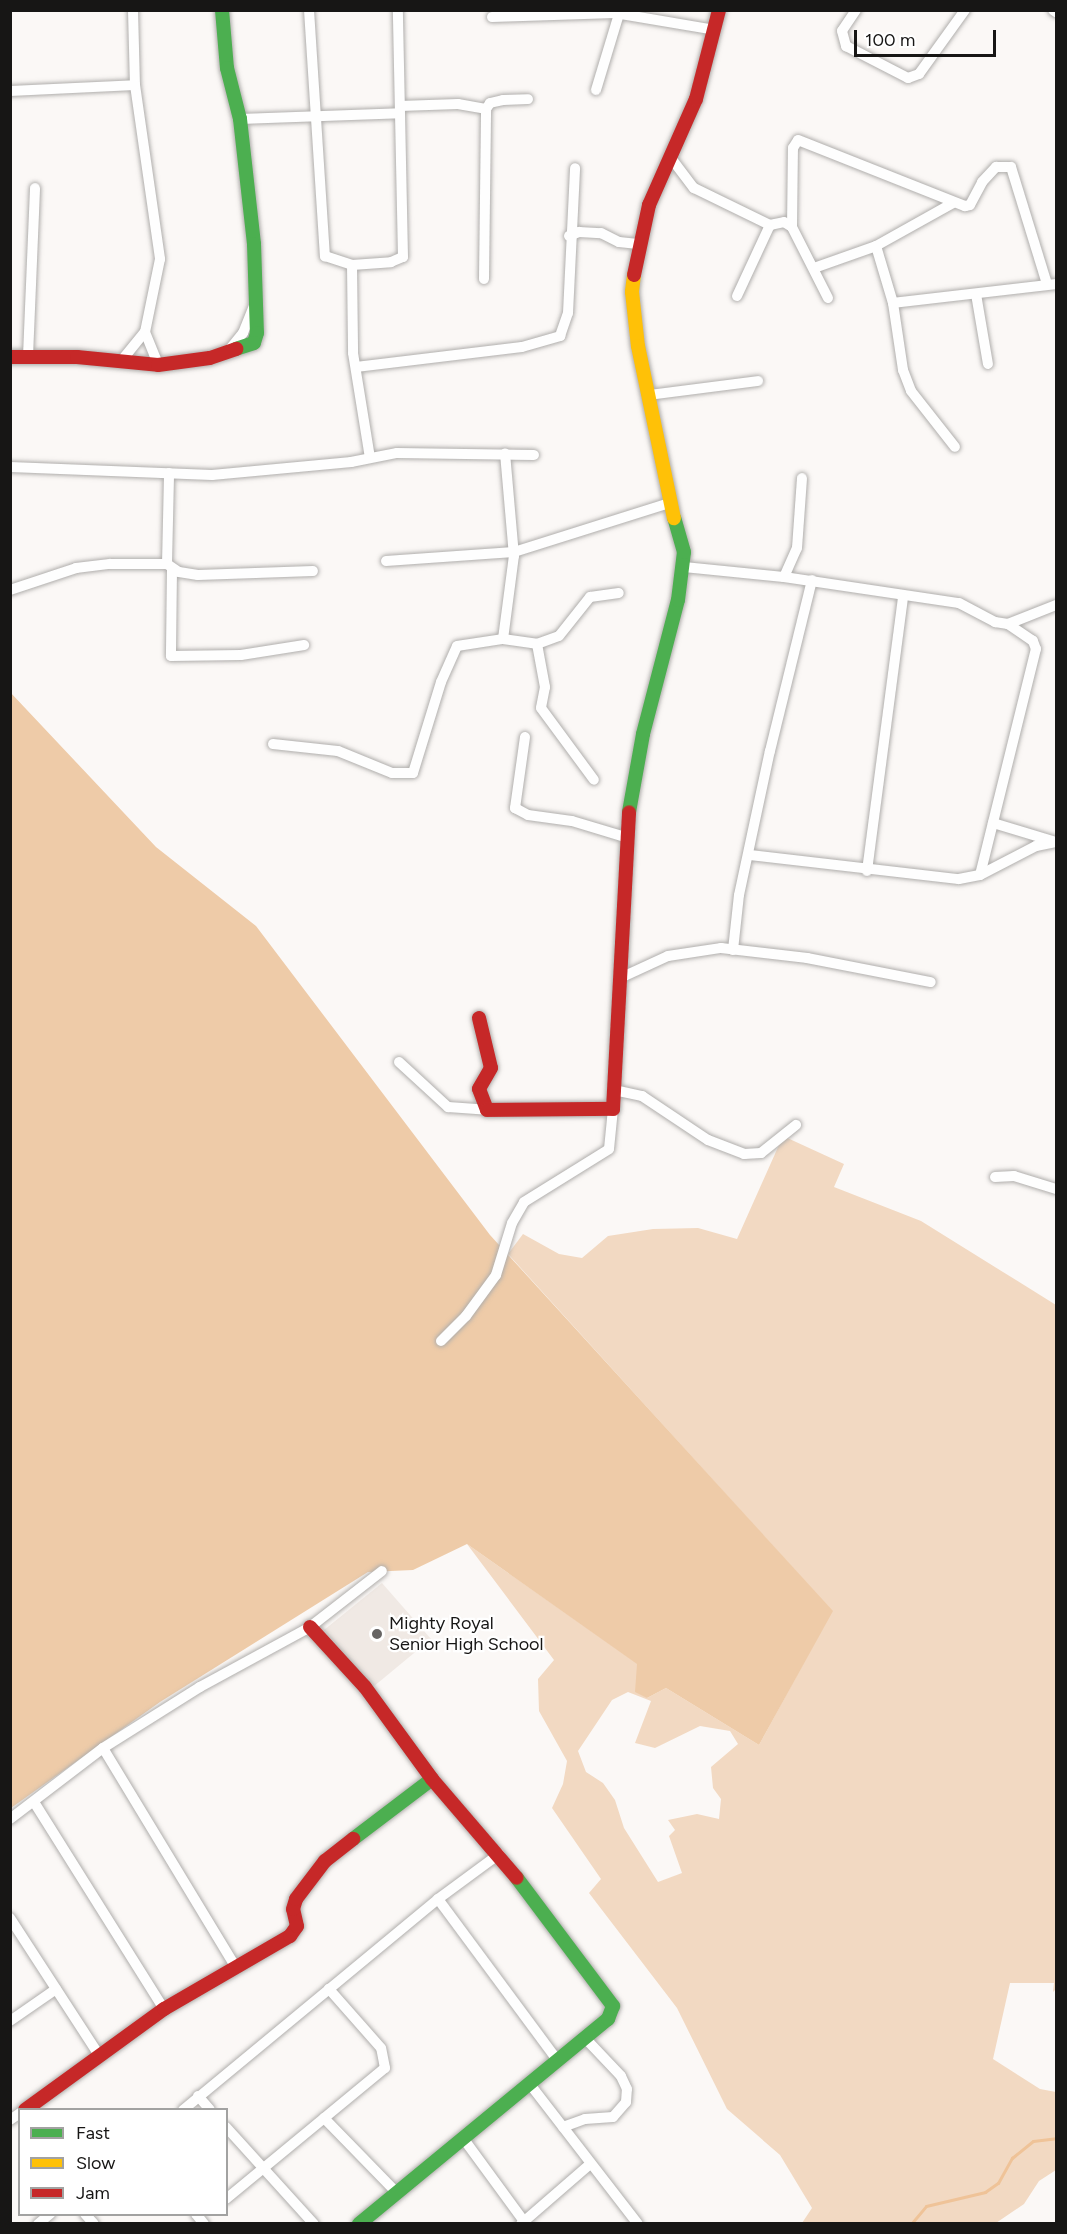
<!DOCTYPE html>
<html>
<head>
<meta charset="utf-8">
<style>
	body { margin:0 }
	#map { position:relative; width:1067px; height:2234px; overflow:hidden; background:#fbf8f6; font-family:Figtree,sans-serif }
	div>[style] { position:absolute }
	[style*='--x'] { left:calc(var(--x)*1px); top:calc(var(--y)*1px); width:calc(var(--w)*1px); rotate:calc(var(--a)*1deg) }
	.built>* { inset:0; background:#f0e9e4 }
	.green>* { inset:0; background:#f2d9c2 }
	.forest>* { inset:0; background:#eecba8 }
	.stream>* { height:3px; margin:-1.5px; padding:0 1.5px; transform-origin:1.5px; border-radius:1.5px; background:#efc398 }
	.roads { filter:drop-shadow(0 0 2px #b0aeac) drop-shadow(0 0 2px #b0aeac) }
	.street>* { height:10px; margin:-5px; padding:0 5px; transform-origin:5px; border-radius:5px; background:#fefefe }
	.fast>* { height:14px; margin:-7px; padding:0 7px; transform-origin:7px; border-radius:7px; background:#4caf50 }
	.slow>* { height:14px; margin:-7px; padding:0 7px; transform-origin:7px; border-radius:7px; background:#ffc107 }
	.jam>* { height:14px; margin:-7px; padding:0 7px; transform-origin:7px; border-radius:7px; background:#c62828 }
	.dots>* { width:16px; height:16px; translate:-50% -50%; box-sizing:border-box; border:3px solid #fff; border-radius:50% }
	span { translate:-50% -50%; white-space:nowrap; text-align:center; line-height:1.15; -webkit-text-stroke:4.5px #fff; paint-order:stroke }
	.poi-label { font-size:18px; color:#171615 }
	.left { translate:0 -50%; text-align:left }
	.frame { position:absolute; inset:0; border:12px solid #171615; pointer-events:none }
	.legend { position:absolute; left:18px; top:2108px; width:210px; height:108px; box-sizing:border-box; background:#fff; border:2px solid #a2a2a1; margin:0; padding:8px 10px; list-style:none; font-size:18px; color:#171615 }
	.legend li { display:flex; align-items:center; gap:12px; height:30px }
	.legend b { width:30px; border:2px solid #a2a2a1 }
	.scale { position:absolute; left:854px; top:30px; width:142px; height:27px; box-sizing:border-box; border:3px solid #171615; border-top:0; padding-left:8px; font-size:18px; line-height:21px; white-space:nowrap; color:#171615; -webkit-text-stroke:4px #fff; paint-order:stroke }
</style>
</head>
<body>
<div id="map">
	<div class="built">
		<div style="clip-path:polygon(382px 1583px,431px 1639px,373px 1687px,324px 1630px)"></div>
	</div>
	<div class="green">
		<div style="clip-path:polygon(evenodd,783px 1136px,844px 1164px,834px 1187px,921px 1221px,1056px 1305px,1056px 1989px,1053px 1992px,1054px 1983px,1010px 1983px,993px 2059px,1040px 2089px,1056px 2092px,1056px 2170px,1039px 2181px,1024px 2204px,996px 2223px,802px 2223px,812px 2208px,780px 2155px,727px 2109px,677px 2008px,589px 1893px,601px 1879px,552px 1808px,563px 1784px,567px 1761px,539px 1711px,538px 1679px,554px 1660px,467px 1544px,638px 1664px,647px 1698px,666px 1688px,759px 1745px,832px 1611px,508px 1254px,523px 1234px,559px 1254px,582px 1258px,608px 1236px,653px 1229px,698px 1228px,737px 1239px,783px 1136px,628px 1692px,651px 1701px,635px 1743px,655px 1748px,700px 1726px,730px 1731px,738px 1744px,711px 1767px,713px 1788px,721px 1799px,719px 1819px,697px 1814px,668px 1820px,675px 1830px,669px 1836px,682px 1873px,658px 1882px,624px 1828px,615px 1800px,603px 1783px,586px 1772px,578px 1751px,612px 1700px,628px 1692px)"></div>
	</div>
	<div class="forest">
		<div style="clip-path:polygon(10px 692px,156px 847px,256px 926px,490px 1235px,833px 1611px,759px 1745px,666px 1688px,647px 1698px,635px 1692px,637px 1664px,467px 1544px,413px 1570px,368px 1572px,160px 1702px,11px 1808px)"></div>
	</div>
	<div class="stream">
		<div style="--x:911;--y:2224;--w:23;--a:-50"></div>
		<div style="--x:926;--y:2206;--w:61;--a:-13.3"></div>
		<div style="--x:985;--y:2192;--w:16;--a:-35"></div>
		<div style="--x:998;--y:2183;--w:29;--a:-61"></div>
		<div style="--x:1012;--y:2158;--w:27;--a:-39"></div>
		<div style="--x:1033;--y:2141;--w:23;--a:-7"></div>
	</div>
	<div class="roads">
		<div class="street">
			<div style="--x:133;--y:10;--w:75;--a:88.5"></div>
			<div style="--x:135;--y:85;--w:176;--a:81.8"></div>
			<div style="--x:160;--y:259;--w:75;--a:101.6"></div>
			<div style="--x:145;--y:332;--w:35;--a:68"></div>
			<div style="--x:309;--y:10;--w:247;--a:86.3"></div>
			<div style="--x:325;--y:256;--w:28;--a:18"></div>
			<div style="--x:352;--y:265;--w:39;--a:-4"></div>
			<div style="--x:391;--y:262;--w:13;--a:-23"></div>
			<div style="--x:403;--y:257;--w:247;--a:-91.2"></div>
			<div style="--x:856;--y:10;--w:25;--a:124"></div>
			<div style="--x:842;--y:31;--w:16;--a:75"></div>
			<div style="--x:846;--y:46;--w:70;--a:27.3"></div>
			<div style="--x:908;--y:78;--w:12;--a:-20"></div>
			<div style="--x:919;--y:74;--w:79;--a:-54.3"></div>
			<div style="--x:1053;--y:10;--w:4;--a:34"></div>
			<div style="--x:492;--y:17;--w:123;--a:-1.9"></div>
			<div style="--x:615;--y:13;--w:101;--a:9.6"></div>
			<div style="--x:596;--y:90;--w:79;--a:-73.2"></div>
			<div style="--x:10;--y:91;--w:125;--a:-2.7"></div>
			<div style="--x:400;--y:106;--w:58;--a:-2"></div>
			<div style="--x:458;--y:104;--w:28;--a:10"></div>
			<div style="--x:486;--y:109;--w:7;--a:-56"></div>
			<div style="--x:490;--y:103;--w:13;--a:-13"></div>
			<div style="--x:503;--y:100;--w:25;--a:-2"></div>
			<div style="--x:240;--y:119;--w:160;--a:-2.1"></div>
			<div style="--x:671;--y:158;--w:38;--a:53"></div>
			<div style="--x:694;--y:188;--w:85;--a:26"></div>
			<div style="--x:770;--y:225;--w:14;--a:-12"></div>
			<div style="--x:784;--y:222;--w:9;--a:32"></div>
			<div style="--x:569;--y:236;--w:11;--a:-22"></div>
			<div style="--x:579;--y:232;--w:22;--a:3"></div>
			<div style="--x:601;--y:233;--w:20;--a:27"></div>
			<div style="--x:619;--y:242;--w:19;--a:6"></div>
			<div style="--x:876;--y:246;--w:59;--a:73.4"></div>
			<div style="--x:893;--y:303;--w:68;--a:81.5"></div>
			<div style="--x:903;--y:370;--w:22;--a:69"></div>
			<div style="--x:911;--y:391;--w:71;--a:51.8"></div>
			<div style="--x:352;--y:265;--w:88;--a:89.3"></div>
			<div style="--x:353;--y:353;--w:106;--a:80.8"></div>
			<div style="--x:814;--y:268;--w:66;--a:-19.5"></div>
			<div style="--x:876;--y:246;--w:88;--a:-29.2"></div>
			<div style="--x:484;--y:279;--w:170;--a:-89.3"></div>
			<div style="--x:976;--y:294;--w:71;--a:80.3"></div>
			<div style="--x:737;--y:296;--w:78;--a:-65.1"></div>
			<div style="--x:828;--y:298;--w:80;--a:-116.9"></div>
			<div style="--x:792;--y:227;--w:79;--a:-89.3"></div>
			<div style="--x:793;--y:148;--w:9;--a:-58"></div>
			<div style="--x:798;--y:140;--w:180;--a:21.6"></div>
			<div style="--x:965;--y:206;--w:5;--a:-11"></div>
			<div style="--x:970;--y:205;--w:26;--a:-62"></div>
			<div style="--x:982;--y:182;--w:21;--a:-47"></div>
			<div style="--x:996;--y:167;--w:15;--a:0"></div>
			<div style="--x:1011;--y:167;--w:122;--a:72.9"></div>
			<div style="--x:893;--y:303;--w:164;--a:-6.6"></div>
			<div style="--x:230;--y:349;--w:21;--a:-51"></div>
			<div style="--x:243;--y:333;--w:29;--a:-68"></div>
			<div style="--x:28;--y:356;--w:168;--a:-87.6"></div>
			<div style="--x:122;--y:360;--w:36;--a:-51"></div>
			<div style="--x:356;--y:367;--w:167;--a:-6.9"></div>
			<div style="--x:522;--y:347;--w:40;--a:-16"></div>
			<div style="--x:560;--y:336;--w:24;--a:-71"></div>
			<div style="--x:568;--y:313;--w:145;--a:-87.2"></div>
			<div style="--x:649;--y:395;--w:110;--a:-7.3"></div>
			<div style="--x:10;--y:467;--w:202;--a:2.3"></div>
			<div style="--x:212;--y:475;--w:140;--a:-5.3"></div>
			<div style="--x:351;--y:462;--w:47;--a:-11.1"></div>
			<div style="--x:397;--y:453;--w:137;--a:0.8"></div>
			<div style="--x:386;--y:561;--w:128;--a:-4"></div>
			<div style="--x:514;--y:552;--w:163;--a:-17.5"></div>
			<div style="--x:167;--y:564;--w:91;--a:-88.7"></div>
			<div style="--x:684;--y:567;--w:100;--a:5.7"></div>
			<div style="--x:784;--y:577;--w:177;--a:8.5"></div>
			<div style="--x:959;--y:603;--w:41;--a:27.8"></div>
			<div style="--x:995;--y:622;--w:13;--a:9"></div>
			<div style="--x:1008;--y:624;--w:52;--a:-21.6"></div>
			<div style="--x:172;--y:569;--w:87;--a:90.7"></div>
			<div style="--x:171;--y:656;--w:70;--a:-0.8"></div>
			<div style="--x:241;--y:655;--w:64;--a:-9"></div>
			<div style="--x:784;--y:577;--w:32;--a:-66"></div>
			<div style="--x:797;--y:548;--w:70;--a:-85.9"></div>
			<div style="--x:10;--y:590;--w:70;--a:-18.4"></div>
			<div style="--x:76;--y:568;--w:34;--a:-7"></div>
			<div style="--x:110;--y:564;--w:57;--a:0"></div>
			<div style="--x:167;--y:564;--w:14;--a:34"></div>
			<div style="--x:179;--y:572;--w:19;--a:9"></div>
			<div style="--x:198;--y:575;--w:115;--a:-2"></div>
			<div style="--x:503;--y:639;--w:34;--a:8"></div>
			<div style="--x:537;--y:644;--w:44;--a:79.5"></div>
			<div style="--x:545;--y:687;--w:21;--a:101"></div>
			<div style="--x:541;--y:708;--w:89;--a:53.6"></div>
			<div style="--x:537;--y:644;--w:23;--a:-20"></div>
			<div style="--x:559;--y:636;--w:50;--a:-51.5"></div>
			<div style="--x:590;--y:597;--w:29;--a:-8"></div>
			<div style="--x:525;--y:737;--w:72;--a:98"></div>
			<div style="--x:515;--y:808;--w:15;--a:28"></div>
			<div style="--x:528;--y:815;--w:44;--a:7.8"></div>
			<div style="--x:572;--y:821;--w:55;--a:16.8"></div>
			<div style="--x:273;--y:744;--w:65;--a:6.1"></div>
			<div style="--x:338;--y:751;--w:58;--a:22.2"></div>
			<div style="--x:392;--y:773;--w:21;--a:0"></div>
			<div style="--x:413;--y:773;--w:95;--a:-72.9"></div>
			<div style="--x:441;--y:682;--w:39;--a:-66"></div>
			<div style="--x:457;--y:646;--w:47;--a:-8.7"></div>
			<div style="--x:503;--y:639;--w:84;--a:-82.5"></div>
			<div style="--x:514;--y:556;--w:103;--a:-95"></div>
			<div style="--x:993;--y:823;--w:66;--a:16.8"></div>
			<div style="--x:750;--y:855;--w:210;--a:6.6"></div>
			<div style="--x:959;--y:879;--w:21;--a:-11"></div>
			<div style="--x:980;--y:875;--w:63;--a:-27.4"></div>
			<div style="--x:1036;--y:846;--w:20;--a:-11"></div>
			<div style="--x:867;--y:871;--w:276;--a:-82.5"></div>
			<div style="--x:980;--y:875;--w:233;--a:-76.1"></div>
			<div style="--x:1036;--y:649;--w:9;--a:-111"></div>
			<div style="--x:1033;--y:641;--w:30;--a:-146"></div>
			<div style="--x:733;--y:950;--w:55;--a:-83.8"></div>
			<div style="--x:739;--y:895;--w:147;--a:-77.9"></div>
			<div style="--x:770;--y:751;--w:176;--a:-76.2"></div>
			<div style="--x:618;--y:979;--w:55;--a:-24.7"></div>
			<div style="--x:668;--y:956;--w:54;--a:-8.6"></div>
			<div style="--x:721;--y:948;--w:87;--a:6.6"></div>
			<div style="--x:807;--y:958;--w:126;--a:11"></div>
			<div style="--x:399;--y:1062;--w:67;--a:42.6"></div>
			<div style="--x:448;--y:1107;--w:39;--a:4"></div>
			<div style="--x:614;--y:1090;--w:29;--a:12"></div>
			<div style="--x:642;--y:1096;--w:79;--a:33.7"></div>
			<div style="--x:708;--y:1140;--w:39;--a:21"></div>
			<div style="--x:744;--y:1154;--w:17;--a:-3"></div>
			<div style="--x:761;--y:1153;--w:45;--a:-38.7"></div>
			<div style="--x:995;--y:1177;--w:19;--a:-3"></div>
			<div style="--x:1014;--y:1176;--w:44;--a:17.2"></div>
			<div style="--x:441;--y:1341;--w:35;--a:-45"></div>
			<div style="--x:466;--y:1316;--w:51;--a:-53.8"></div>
			<div style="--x:496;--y:1275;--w:54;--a:-72.9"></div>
			<div style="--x:512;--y:1223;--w:24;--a:-60"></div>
			<div style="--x:524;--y:1202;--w:100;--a:-31.9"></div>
			<div style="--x:609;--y:1149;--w:40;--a:-84.3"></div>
			<div style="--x:103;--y:1748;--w:255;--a:58.8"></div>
			<div style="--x:34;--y:1802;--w:244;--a:57.9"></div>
			<div style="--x:10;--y:1819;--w:117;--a:-37.4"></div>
			<div style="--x:103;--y:1748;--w:115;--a:-32.2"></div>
			<div style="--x:200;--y:1687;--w:125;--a:-28.6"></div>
			<div style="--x:310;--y:1627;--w:91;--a:-37.9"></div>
			<div style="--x:438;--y:1899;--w:200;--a:53.5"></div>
			<div style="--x:10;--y:1918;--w:163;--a:57"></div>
			<div style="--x:10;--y:2021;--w:56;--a:-34.8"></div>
			<div style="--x:529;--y:2083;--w:178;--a:52.3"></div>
			<div style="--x:198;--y:2096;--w:18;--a:49"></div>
			<div style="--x:183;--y:2110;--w:331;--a:-39.6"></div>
			<div style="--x:438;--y:1899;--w:76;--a:-36.4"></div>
			<div style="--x:324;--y:2118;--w:103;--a:45.8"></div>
			<div style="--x:10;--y:2120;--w:12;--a:-35"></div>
			<div style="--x:226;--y:2127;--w:131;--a:47.8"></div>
			<div style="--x:563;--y:2127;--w:23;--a:-20"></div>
			<div style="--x:585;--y:2119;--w:28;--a:-4"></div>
			<div style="--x:613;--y:2117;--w:20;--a:-49"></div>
			<div style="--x:626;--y:2102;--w:13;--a:-86"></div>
			<div style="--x:627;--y:2089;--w:14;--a:-115"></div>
			<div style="--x:621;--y:2076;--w:52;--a:-133.5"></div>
			<div style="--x:463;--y:2138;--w:107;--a:53.8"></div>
			<div style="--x:226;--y:2199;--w:206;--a:-39.5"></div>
			<div style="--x:385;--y:2068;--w:20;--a:-101"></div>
			<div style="--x:381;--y:2048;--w:79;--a:-131.4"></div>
			<div style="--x:85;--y:2214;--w:13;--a:48"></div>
			<div style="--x:196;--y:2214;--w:13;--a:51"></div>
			<div style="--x:38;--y:2224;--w:16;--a:-40"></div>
			<div style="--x:521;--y:2224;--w:90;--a:-40.9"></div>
		</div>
		<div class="fast">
			<div style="--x:222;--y:10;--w:58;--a:85.1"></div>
			<div style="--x:227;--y:68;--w:53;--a:75.7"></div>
			<div style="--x:240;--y:119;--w:126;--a:83.6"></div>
			<div style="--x:254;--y:244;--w:89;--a:88.1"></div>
			<div style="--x:257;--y:333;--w:10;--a:107"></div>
			<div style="--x:254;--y:343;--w:19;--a:162"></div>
			<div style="--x:629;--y:812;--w:79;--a:-79.8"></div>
			<div style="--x:643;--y:734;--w:138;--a:-75.4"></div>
			<div style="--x:678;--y:600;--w:48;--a:-82.9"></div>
			<div style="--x:684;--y:552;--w:35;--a:-106"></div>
			<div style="--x:353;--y:1839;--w:99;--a:-37.2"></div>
			<div style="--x:359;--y:2224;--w:323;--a:-39.5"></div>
			<div style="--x:608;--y:2019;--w:14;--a:-69"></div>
			<div style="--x:613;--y:2006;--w:160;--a:-126.9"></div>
		</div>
		<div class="slow">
			<div style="--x:634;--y:275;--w:17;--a:97"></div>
			<div style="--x:632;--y:292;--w:54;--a:83.7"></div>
			<div style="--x:638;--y:346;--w:176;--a:78.2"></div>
		</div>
		<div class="jam">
			<div style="--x:634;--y:275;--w:72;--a:-77.9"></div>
			<div style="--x:649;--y:205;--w:116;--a:-66.1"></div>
			<div style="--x:696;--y:99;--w:92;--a:-75.5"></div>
			<div style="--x:10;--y:357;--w:67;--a:0"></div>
			<div style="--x:77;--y:357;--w:81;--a:5.6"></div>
			<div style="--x:158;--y:365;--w:52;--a:-7.7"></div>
			<div style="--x:210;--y:358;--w:28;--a:-19"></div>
			<div style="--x:479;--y:1018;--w:51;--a:76.5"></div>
			<div style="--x:491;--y:1068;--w:24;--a:120"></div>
			<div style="--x:479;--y:1089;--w:22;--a:69"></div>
			<div style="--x:487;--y:1110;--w:126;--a:-0.5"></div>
			<div style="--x:613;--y:1109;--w:297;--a:-86.9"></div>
			<div style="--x:310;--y:1627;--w:81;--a:47.5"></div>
			<div style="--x:365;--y:1687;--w:114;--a:53.9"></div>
			<div style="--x:432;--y:1779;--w:130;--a:49.4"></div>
			<div style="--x:25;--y:2110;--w:172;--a:-36"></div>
			<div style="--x:164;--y:2009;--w:146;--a:-30.1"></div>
			<div style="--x:290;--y:1936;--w:12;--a:-55"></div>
			<div style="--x:297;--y:1926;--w:17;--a:-103"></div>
			<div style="--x:293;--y:1909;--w:10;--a:-73"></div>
			<div style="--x:296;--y:1899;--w:48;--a:-52.7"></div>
			<div style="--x:325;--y:1861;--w:36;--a:-38"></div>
		</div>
	</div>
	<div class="dots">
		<div style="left:377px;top:1634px;background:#676564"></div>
	</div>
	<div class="poi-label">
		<span class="left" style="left:389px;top:1634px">Mighty Royal<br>Senior High School</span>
	</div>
	<div class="frame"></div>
	<ul class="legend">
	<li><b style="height:8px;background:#4caf50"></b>Fast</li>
	<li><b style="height:8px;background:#ffc107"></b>Slow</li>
	<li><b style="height:8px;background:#c62828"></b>Jam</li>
	</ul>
	<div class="scale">100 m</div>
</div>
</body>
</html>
